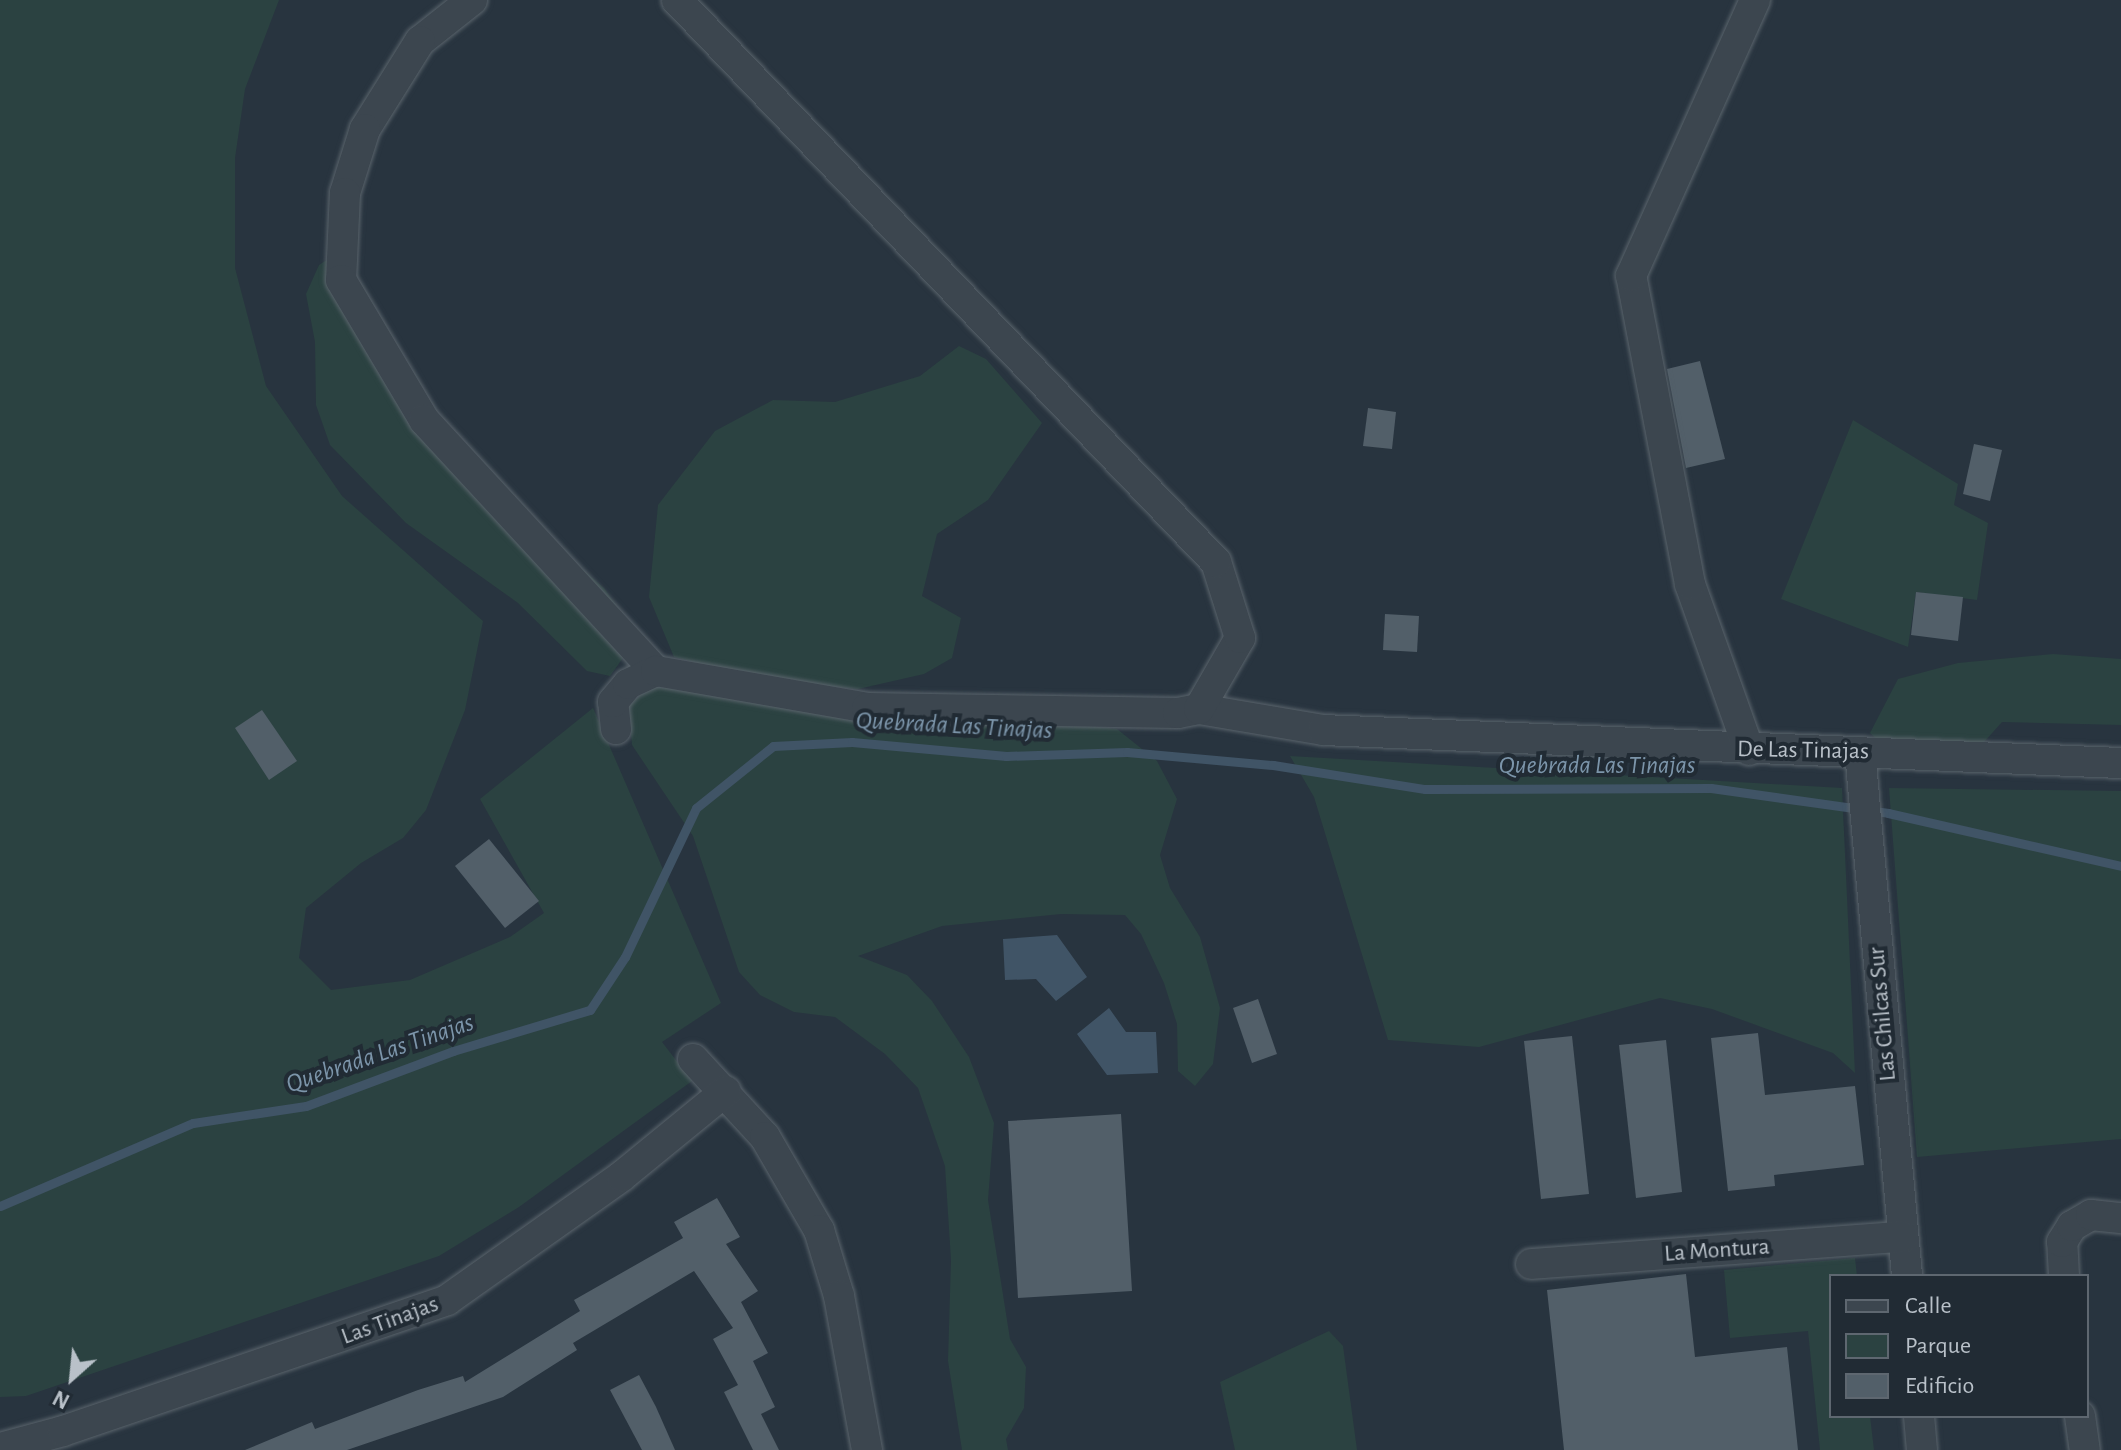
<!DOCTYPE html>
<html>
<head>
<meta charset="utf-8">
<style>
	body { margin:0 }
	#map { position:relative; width:2121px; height:1450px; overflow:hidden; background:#28343f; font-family:"Alegreya Sans",sans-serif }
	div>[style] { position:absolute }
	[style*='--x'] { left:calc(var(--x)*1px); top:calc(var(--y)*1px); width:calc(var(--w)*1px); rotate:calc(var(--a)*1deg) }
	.green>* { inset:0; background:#2b4241 }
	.water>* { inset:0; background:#405466 }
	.stream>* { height:9px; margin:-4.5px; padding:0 4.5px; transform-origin:4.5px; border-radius:4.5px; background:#405466 }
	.building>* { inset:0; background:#525f69 }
	.roads { filter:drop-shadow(0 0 2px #5a646c) drop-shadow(0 0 2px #5a646c) }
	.minor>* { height:30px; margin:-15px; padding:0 15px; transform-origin:15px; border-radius:15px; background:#3c464f }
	span { translate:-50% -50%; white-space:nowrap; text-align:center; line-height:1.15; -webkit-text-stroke:8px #212b34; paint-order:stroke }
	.street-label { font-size:24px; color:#b9c1c9 }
	.water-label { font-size:26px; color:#7c95aa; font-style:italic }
	.legend { position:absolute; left:1829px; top:1274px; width:260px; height:144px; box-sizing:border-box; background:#212b34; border:2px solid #5e6770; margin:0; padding:10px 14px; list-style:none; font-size:24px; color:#b9c1c9 }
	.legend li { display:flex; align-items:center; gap:16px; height:40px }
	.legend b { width:40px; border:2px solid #5e6770 }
	.north { position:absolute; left:32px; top:1338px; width:80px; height:80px; -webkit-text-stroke:6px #212b34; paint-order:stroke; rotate:207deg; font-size:22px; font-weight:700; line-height:32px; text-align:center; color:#b9c1c9 }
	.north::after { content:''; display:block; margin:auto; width:28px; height:36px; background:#b9c1c9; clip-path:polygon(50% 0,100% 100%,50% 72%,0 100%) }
</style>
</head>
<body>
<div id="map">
	<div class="green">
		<div style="clip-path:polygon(0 0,279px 0,245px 89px,235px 158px,235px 268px,266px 386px,342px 496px,483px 621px,465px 710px,426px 810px,403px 838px,361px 863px,306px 908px,299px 958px,331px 990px,410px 980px,510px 937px,544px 913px,480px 799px,593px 708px,721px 1003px,662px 1042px,692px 1081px,519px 1207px,439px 1256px,26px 1396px,0 1397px)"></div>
		<div style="clip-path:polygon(336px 254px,381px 355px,534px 527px,604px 588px,638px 637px,610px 676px,587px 671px,518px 603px,406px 523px,330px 445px,316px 405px,315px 342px,306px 294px,319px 265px)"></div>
		<div style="clip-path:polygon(959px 346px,986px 359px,1042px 423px,988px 500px,937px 534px,922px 596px,961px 618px,952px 658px,924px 674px,858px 689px,770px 681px,674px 657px,649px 597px,658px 505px,715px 431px,773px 400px,835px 402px,920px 376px)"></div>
		<div style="clip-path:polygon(1853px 420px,1958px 484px,1954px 505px,1988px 523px,1977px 600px,1916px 592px,1908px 647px,1781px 599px)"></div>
		<div style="clip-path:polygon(2053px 654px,2121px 659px,2121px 725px,2002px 722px,1967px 761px,1903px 763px,1870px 733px,1898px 679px,1958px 663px)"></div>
		<div style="clip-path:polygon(657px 680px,1117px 729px,1157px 761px,1177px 799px,1160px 855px,1170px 888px,1200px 937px,1220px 1008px,1213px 1064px,1195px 1086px,1178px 1071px,1177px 1024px,1164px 983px,1141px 934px,1125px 915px,1061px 914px,942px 926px,858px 956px,907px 975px,932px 1001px,969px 1057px,994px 1123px,988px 1200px,1010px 1339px,1026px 1367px,1024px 1408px,1006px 1439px,1008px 1450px,962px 1450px,948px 1361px,951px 1260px,945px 1166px,918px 1088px,885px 1054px,835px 1017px,794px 1012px,760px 995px,739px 972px,693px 836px,632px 745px,629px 705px)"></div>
		<div style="clip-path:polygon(1290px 756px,1842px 788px,1855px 1073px,1833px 1053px,1712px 1009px,1660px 998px,1479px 1047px,1388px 1040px,1314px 797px)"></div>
		<div style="clip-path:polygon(1889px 788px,2121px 791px,2121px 1139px,1917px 1157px)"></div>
		<div style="clip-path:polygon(1855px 1258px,1857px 1276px,1831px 1276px,1831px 1416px,1870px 1416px,1874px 1450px,1820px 1450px,1808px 1331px,1730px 1338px,1724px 1270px)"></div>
		<div style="clip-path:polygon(1329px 1331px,1343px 1346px,1357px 1450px,1235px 1450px,1220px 1382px)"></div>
	</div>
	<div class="water">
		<div style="clip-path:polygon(1057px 935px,1087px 977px,1056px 1001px,1036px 979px,1005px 980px,1003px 939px)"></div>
		<div style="clip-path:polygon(1109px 1008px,1126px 1032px,1156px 1032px,1158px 1073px,1107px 1075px,1077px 1034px)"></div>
	</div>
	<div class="stream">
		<div style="--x:0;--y:1206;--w:210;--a:-23.3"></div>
		<div style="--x:193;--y:1123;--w:114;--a:-8.6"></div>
		<div style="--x:306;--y:1106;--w:157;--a:-20.5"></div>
		<div style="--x:453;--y:1051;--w:143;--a:-16.7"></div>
		<div style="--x:590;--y:1010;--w:64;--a:-56.6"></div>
		<div style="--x:625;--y:957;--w:165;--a:-64.5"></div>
		<div style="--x:696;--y:808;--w:99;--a:-38.8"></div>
		<div style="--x:773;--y:746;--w:79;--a:-2.9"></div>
		<div style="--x:852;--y:742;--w:155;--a:5.2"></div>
		<div style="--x:1006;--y:756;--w:121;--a:-1.9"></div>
		<div style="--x:1127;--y:752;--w:147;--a:5.1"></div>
		<div style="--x:1273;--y:765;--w:154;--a:9"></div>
		<div style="--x:1425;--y:789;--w:286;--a:-0.2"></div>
		<div style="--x:1711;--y:788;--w:179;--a:8"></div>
		<div style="--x:1888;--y:813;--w:239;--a:12.8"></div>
	</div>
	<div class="building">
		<div style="clip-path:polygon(1700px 361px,1725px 459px,1686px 468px,1667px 369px)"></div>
		<div style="clip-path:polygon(1368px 408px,1396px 412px,1392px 449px,1363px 446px)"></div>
		<div style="clip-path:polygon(1974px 444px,2002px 450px,1990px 501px,1963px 494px)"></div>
		<div style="clip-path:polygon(1916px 592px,1963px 597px,1958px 641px,1911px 635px)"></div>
		<div style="clip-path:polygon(1385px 614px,1419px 616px,1417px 652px,1383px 650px)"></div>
		<div style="clip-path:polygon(262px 710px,297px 761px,269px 780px,235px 728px)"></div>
		<div style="clip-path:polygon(489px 839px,539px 901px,505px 928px,455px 866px)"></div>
		<div style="clip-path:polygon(1258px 999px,1277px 1054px,1252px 1063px,1233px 1008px)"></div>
		<div style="clip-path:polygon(1758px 1033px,1765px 1095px,1855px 1086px,1864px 1165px,1774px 1175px,1775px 1186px,1728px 1191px,1711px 1038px)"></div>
		<div style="clip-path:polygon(1572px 1036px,1589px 1194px,1541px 1199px,1524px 1041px)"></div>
		<div style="clip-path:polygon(1666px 1040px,1682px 1192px,1636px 1198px,1619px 1045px)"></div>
		<div style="clip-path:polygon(1121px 1114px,1132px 1291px,1018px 1298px,1008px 1121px)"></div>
		<div style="clip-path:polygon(717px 1198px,740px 1237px,726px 1244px,758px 1291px,741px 1302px,768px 1353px,753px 1361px,775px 1407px,761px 1414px,779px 1450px,753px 1450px,724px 1392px,738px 1385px,713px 1339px,733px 1328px,694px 1271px,573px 1343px,577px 1350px,503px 1397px,347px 1450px,245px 1450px,312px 1422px,315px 1429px,418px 1390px,463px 1376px,465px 1382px,580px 1311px,574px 1300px,683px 1238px,674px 1222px)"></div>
		<div style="clip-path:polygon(1686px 1274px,1695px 1357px,1787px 1347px,1798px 1450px,1564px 1450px,1547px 1290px)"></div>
		<div style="clip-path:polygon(639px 1375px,656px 1407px,675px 1450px,642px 1450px,610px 1390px)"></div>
	</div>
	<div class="roads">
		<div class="minor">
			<div style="--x:472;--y:0;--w:66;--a:141.7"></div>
			<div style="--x:420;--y:41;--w:104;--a:122"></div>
			<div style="--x:365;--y:129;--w:67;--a:107.4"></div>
			<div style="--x:345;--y:193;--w:87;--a:92.6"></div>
			<div style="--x:341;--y:280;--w:163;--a:59.3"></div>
			<div style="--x:424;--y:420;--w:342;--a:47.3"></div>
			<div style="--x:1199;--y:709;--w:126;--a:9.6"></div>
			<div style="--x:1323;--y:730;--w:799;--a:2.37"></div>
			<div style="--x:616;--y:729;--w:27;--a:-96"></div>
			<div style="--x:613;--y:702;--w:23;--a:-50"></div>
			<div style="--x:628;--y:684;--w:31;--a:-25"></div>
			<div style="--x:656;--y:671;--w:214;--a:9.9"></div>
			<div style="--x:867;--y:708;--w:311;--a:0.9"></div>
			<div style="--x:1178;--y:713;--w:21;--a:-11"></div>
			<div style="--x:1199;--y:709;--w:82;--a:-60"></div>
			<div style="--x:1240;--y:638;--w:80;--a:-107.5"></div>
			<div style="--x:1216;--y:562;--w:779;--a:-133.8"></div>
			<div style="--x:1749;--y:750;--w:176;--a:-109.6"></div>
			<div style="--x:1690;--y:584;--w:314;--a:-100.8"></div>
			<div style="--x:1631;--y:276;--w:303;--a:-65.8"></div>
			<div style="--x:1860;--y:752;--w:526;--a:84.87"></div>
			<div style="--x:693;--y:1059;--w:106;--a:47.3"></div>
			<div style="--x:765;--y:1137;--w:108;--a:59.9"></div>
			<div style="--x:819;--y:1230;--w:69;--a:73.1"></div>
			<div style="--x:839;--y:1296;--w:157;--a:79.7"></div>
			<div style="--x:1531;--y:1264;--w:373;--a:-4.2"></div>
			<div style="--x:2064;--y:1276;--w:34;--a:-93"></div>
			<div style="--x:2062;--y:1242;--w:19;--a:-58"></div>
			<div style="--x:2072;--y:1226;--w:22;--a:-30"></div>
			<div style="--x:2091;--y:1215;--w:30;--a:6"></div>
			<div style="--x:1919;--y:1416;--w:34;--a:85"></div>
			<div style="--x:2080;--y:1416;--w:34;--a:82"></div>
			<div style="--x:0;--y:1448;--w:65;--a:-15.1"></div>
			<div style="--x:63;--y:1431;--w:406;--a:-18.8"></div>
			<div style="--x:447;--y:1300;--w:214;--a:-35.3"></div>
			<div style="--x:622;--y:1176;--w:134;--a:-39.3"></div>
		</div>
	</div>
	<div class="street-label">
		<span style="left:1803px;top:751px;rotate:1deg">De Las Tinajas</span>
		<span style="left:1883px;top:1014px;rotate:-95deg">Las Chilcas Sur</span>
		<span style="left:1717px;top:1251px;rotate:-4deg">La Montura</span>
		<span style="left:390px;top:1321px;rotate:-20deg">Las Tinajas</span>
	</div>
	<div class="water-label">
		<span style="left:954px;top:726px;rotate:3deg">Quebrada Las Tinajas</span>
		<span style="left:1597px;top:766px">Quebrada Las Tinajas</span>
		<span style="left:380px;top:1054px;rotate:-19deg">Quebrada Las Tinajas</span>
	</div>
	<ul class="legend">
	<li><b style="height:10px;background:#3c464f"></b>Calle</li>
	<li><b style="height:22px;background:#2b4241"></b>Parque</li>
	<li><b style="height:22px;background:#525f69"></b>Edificio</li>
	</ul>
	<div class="north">N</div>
</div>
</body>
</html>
